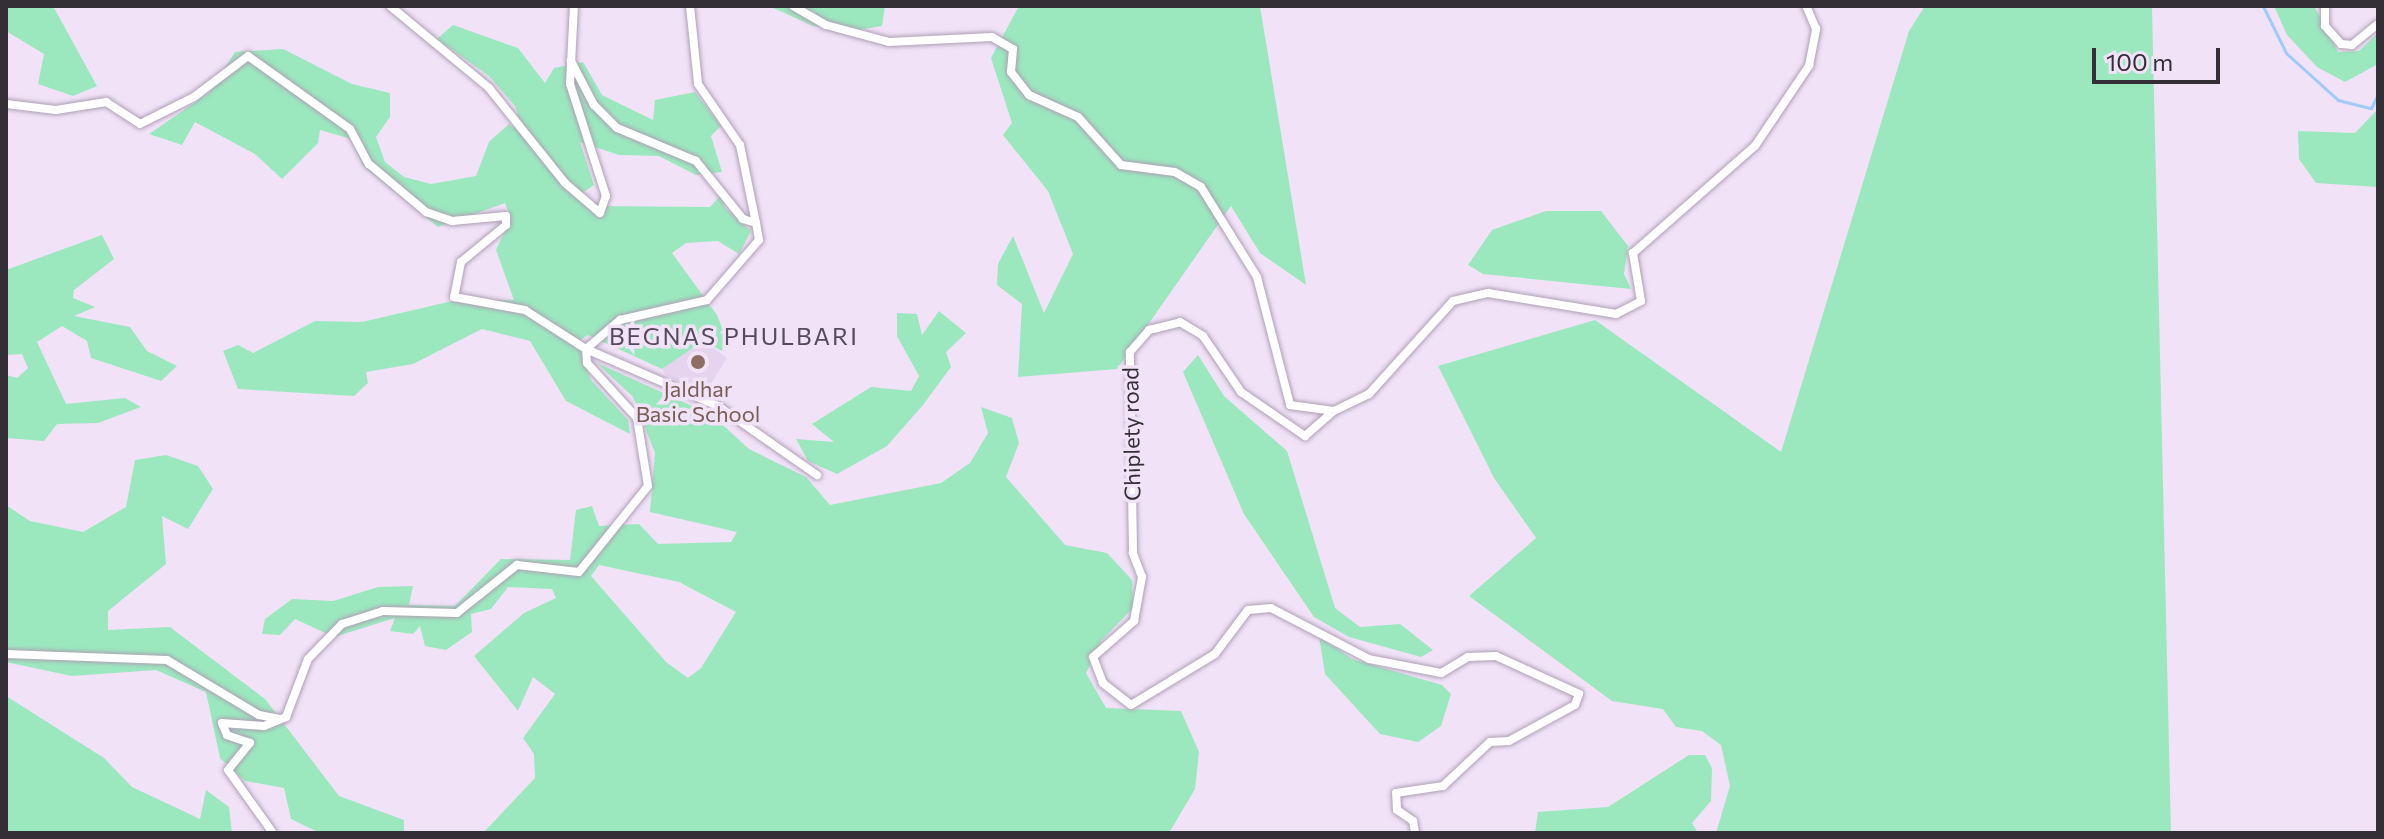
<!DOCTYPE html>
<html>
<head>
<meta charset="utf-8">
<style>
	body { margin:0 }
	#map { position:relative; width:2384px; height:839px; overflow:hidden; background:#f1e2f8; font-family:Commissioner,sans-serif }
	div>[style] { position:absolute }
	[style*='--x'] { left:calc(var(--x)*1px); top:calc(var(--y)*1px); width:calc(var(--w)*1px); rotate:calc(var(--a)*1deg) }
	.built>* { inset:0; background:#e6d4ef }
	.green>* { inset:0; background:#9be8bf }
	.stream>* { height:3px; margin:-1.5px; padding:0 1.5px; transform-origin:1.5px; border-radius:1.5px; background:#a0cbf6 }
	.roads { filter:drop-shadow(0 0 2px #aea0b5) drop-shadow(0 0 2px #aea0b5) }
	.minor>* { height:8px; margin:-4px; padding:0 4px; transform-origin:4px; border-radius:4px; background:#fff }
	.dots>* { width:22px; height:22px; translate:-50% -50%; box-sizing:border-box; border:4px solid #f1e2f8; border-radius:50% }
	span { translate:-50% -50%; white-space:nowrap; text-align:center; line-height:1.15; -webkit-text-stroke:7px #f1e2f8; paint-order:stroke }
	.education-label { font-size:22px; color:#785e54 }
	.street-label { font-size:22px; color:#342f37 }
	.neighbourhood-label { font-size:24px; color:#55495a; letter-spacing:2px }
	.frame { position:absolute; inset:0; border:8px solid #342f37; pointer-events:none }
	.scale { position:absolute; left:2092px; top:48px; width:128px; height:36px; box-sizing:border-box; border:4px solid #342f37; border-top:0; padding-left:10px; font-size:24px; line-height:28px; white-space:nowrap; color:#342f37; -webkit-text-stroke:6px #f1e2f8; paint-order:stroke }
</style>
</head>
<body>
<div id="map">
	<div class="built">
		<div style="clip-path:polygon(703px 340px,727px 358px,710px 385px,696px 391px,666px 375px,662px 369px)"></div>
	</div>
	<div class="green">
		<div style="clip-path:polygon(6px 6px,53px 6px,97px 86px,73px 96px,38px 84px,44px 54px,6px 31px)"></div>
		<div style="clip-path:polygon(769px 6px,885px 6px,882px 26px,858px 30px,813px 26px)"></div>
		<div style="clip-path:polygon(1019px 6px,1260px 6px,1306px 285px,1260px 253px,1231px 206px,1117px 369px,1018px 377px,1022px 304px,997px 285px,998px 264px,1013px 236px,1044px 313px,1073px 254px,1048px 191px,1003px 135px,1012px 123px,991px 58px)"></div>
		<div style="clip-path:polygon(1925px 6px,2152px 6px,2171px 833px,1716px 833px,1730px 786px,1721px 745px,1702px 731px,1676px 727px,1663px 709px,1612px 701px,1469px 596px,1536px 538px,1494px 478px,1438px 366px,1595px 320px,1781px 452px,1909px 31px)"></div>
		<div style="clip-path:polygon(2274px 6px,2314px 6px,2338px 52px,2359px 51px,2378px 33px,2378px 64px,2345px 82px,2317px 67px,2287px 35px)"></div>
		<div style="clip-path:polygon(453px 25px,518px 48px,545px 83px,554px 68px,583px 62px,602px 95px,653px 120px,655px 100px,695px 92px,721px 126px,711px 136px,722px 172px,696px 175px,659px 156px,619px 155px,580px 142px,594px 185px,582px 193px,594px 206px,710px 207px,721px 195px,725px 208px,751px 231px,739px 254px,718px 241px,686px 243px,672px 253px,717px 315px,726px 338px,722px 351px,703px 341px,662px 369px,588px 335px,577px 342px,591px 380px,628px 420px,630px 434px,566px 401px,530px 341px,482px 329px,413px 364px,366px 372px,368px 383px,354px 396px,238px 389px,223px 351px,238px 345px,253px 353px,315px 321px,362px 322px,448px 302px,514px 300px,496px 250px,511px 218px,505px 203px,438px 227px,363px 166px,351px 139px,320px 130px,318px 143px,282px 179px,255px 154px,195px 122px,182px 145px,149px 134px,210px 92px,235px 52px,283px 49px,352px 84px,390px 93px,390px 117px,376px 137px,385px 162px,404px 177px,431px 184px,476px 176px,489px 142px,509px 124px,525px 135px,515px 106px,489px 76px,437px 39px)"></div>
		<div style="clip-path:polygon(2378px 109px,2378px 187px,2316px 183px,2299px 159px,2298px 131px,2355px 133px)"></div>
		<div style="clip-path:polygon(1546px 211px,1601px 211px,1628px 246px,1624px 274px,1631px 289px,1483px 274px,1468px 265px,1492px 230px)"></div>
		<div style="clip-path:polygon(102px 235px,114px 259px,74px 290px,73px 298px,95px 307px,74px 316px,130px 327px,147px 351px,177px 366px,161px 381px,91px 358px,87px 341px,62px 326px,37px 342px,66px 404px,125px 398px,141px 407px,98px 423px,57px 424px,44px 441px,6px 438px,6px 375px,17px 378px,28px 368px,22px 354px,6px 355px,6px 270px)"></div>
		<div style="clip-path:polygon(939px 311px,966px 333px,946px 352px,951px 367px,923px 405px,887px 446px,837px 474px,808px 461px,796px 439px,834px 442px,812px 424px,871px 387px,911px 391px,919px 376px,897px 336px,897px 313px,917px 314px,922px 335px)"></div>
		<div style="clip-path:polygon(1198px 355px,1224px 396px,1287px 451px,1335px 608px,1360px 627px,1400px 624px,1433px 650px,1421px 657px,1349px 637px,1314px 617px,1244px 514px,1183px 372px)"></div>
		<div style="clip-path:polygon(evenodd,597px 363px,712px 415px,749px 449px,806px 477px,830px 505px,941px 483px,970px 463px,988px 433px,981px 407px,1012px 418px,1019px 443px,1006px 477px,1065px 545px,1107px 553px,1132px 580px,1133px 608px,1101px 641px,1086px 673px,1106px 708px,1181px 711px,1199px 752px,1195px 789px,1169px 833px,483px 833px,535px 778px,534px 754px,523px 738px,555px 694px,533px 677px,518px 711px,474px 656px,524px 613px,556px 598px,552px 589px,508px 587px,491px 609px,471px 614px,472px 632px,446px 650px,425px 646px,420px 626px,413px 634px,390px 631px,395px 618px,334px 637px,295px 619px,280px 635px,262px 634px,265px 619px,292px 599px,333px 601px,378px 587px,413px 586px,409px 605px,455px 606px,501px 559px,570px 560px,576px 510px,592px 506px,599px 526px,639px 524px,658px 544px,731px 542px,737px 532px,650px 512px,655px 453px,633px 397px,597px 363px,599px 565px,679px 582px,736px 612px,701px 668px,688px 678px,666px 662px,591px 576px,599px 565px)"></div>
		<div style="clip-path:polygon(166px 455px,198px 466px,213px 489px,188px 529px,162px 516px,166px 564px,108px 611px,108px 630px,170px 627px,265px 699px,339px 796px,404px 820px,404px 833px,320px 833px,291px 819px,284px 788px,245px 781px,220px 758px,206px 692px,156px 670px,72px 676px,6px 662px,6px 505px,30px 521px,83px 532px,126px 507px,135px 460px)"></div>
		<div style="clip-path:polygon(1319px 636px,1352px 659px,1442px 685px,1451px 694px,1441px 726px,1418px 742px,1380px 734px,1325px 674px)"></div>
		<div style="clip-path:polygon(6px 696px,104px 758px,132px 787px,200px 819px,206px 790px,229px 807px,232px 833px,6px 833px)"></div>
		<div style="clip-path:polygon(1689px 755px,1705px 755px,1712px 768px,1711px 801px,1692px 823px,1698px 833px,1535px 833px,1538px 812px,1608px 807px)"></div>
	</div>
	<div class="stream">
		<div style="--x:2263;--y:6;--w:52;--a:63.9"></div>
		<div style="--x:2286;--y:53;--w:70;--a:42.1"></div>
		<div style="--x:2338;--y:100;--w:34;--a:14"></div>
		<div style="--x:2371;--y:108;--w:16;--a:-63"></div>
	</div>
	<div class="roads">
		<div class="minor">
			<div style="--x:390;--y:6;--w:129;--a:39.6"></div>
			<div style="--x:489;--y:88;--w:122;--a:51.3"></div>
			<div style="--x:565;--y:183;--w:46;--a:40.6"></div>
			<div style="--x:600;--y:213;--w:18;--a:-71"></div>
			<div style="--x:606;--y:196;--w:118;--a:-107.8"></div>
			<div style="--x:570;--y:84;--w:78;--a:-87.1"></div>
			<div style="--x:690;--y:6;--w:78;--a:84.1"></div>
			<div style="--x:698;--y:84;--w:74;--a:55.5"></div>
			<div style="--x:740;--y:145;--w:80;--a:78.4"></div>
			<div style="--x:793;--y:6;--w:38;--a:30"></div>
			<div style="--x:826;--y:25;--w:65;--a:15.1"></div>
			<div style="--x:889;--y:42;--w:103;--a:-2.8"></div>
			<div style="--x:992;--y:37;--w:24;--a:30"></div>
			<div style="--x:1013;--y:49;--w:23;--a:95"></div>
			<div style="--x:1011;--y:72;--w:29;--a:52"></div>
			<div style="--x:1029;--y:95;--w:54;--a:24.2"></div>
			<div style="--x:1078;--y:117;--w:64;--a:48.1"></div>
			<div style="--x:1121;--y:165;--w:54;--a:7.4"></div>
			<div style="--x:1175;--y:172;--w:30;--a:30"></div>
			<div style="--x:1201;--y:187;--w:106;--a:58.1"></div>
			<div style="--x:1257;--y:277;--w:132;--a:75.5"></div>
			<div style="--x:1290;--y:405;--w:44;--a:7.8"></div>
			<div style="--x:2325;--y:6;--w:20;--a:90"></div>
			<div style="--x:2325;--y:26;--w:24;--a:48"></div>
			<div style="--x:2341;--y:44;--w:11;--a:5"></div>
			<div style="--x:2352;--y:45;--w:33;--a:-39"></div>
			<div style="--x:6;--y:104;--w:50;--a:6.8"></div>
			<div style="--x:56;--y:110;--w:51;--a:-9.1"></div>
			<div style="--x:106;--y:102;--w:40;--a:32.9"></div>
			<div style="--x:140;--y:124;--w:60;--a:-26.6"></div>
			<div style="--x:194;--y:97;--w:68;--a:-37.2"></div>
			<div style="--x:248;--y:56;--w:125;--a:35.6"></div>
			<div style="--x:350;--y:129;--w:40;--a:62"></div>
			<div style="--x:369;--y:164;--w:75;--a:40.1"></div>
			<div style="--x:426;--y:212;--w:28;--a:19"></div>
			<div style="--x:452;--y:221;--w:54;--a:-5.3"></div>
			<div style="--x:506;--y:216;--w:9;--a:90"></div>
			<div style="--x:506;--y:225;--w:58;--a:140.6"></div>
			<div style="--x:461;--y:262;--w:36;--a:101"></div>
			<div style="--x:454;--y:297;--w:72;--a:10.4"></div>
			<div style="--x:525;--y:310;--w:72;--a:32.6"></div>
			<div style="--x:586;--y:349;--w:144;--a:23.4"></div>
			<div style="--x:718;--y:406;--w:121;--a:34.9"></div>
			<div style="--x:6;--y:654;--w:161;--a:2.1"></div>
			<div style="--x:167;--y:660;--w:107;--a:30.9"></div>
			<div style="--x:259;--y:715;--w:21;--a:11"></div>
			<div style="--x:273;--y:833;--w:77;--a:-125.5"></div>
			<div style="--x:228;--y:770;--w:35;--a:-51"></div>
			<div style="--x:250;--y:743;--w:24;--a:-161"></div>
			<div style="--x:227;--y:735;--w:13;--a:-113"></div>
			<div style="--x:222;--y:723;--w:42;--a:4.1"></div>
			<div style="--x:264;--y:726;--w:24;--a:-22"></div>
			<div style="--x:286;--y:717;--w:62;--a:-69.2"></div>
			<div style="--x:308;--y:659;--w:49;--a:-45.8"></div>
			<div style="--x:342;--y:624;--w:43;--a:-17.6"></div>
			<div style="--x:383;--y:611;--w:74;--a:1.5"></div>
			<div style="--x:457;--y:613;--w:77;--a:-38.7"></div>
			<div style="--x:517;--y:565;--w:62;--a:6.4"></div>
			<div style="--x:579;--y:572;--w:110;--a:-51.3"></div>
			<div style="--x:648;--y:486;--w:69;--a:-99.2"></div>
			<div style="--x:637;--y:418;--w:74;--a:-132.3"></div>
			<div style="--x:587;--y:363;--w:14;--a:-94"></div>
			<div style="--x:586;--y:349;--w:45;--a:-40.5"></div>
			<div style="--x:620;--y:320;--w:89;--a:-12.9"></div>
			<div style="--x:707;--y:300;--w:79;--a:-49.1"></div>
			<div style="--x:759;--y:240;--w:17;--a:-100"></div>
			<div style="--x:756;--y:223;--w:14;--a:-163"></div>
			<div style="--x:743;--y:219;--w:75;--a:-129"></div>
			<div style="--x:696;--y:161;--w:86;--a:-157.3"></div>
			<div style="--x:617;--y:128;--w:33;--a:-135"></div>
			<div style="--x:594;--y:105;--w:50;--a:-117.6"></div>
			<div style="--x:1415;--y:833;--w:12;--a:-99"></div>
			<div style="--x:1413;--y:821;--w:19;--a:-145"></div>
			<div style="--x:1397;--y:810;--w:17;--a:-93"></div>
			<div style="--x:1396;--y:793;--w:48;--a:-8.5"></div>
			<div style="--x:1443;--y:786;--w:64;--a:-43.1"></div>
			<div style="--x:1490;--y:742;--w:19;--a:-3"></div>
			<div style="--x:1509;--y:741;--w:75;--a:-28.6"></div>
			<div style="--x:1575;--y:705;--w:12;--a:-70"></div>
			<div style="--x:1579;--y:694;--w:91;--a:-155.4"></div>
			<div style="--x:1496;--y:656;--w:28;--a:178"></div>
			<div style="--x:1468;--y:657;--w:31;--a:149"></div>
			<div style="--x:1441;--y:673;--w:73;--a:-169"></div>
			<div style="--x:1369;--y:659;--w:110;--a:-152.5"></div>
			<div style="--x:1271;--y:608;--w:23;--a:175"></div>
			<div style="--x:1248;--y:610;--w:55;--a:126.9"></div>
			<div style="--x:1215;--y:654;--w:98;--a:148.7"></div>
			<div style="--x:1131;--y:705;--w:36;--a:-142"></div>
			<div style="--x:1103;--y:683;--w:28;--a:-111"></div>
			<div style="--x:1093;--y:657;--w:55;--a:-41.3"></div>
			<div style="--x:1134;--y:621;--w:45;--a:-79.7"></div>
			<div style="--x:1142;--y:577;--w:26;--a:-111"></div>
			<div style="--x:1133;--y:553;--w:201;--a:-90.9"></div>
			<div style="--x:1130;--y:352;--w:29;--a:-49"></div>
			<div style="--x:1149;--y:330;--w:32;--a:-14"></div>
			<div style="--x:1180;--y:322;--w:27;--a:31"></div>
			<div style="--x:1203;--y:336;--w:68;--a:55.8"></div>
			<div style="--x:1241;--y:392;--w:78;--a:34.5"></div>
			<div style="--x:1305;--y:436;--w:38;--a:-41"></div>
			<div style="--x:1334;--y:411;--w:39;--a:-26"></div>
			<div style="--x:1369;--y:394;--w:125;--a:-47.9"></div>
			<div style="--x:1453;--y:301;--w:36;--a:-13"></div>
			<div style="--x:1488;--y:293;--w:130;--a:9.3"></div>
			<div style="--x:1616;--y:314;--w:28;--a:-27"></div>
			<div style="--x:1641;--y:301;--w:49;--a:-99.5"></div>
			<div style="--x:1633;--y:253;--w:162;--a:-41.3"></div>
			<div style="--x:1755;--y:146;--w:97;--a:-56"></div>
			<div style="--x:1809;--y:66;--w:38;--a:-79"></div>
			<div style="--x:1816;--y:29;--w:25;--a:-113"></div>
		</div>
	</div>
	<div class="dots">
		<div style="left:698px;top:362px;background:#8d6e63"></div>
	</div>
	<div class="education-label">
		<span style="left:698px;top:401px">Jaldhar<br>Basic School</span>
	</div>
	<div class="street-label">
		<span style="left:1131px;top:434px;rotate:-91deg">Chiplety road</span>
	</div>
	<div class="neighbourhood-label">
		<span style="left:734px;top:336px">BEGNAS PHULBARI</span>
	</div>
	<div class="frame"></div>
	<div class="scale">100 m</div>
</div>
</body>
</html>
